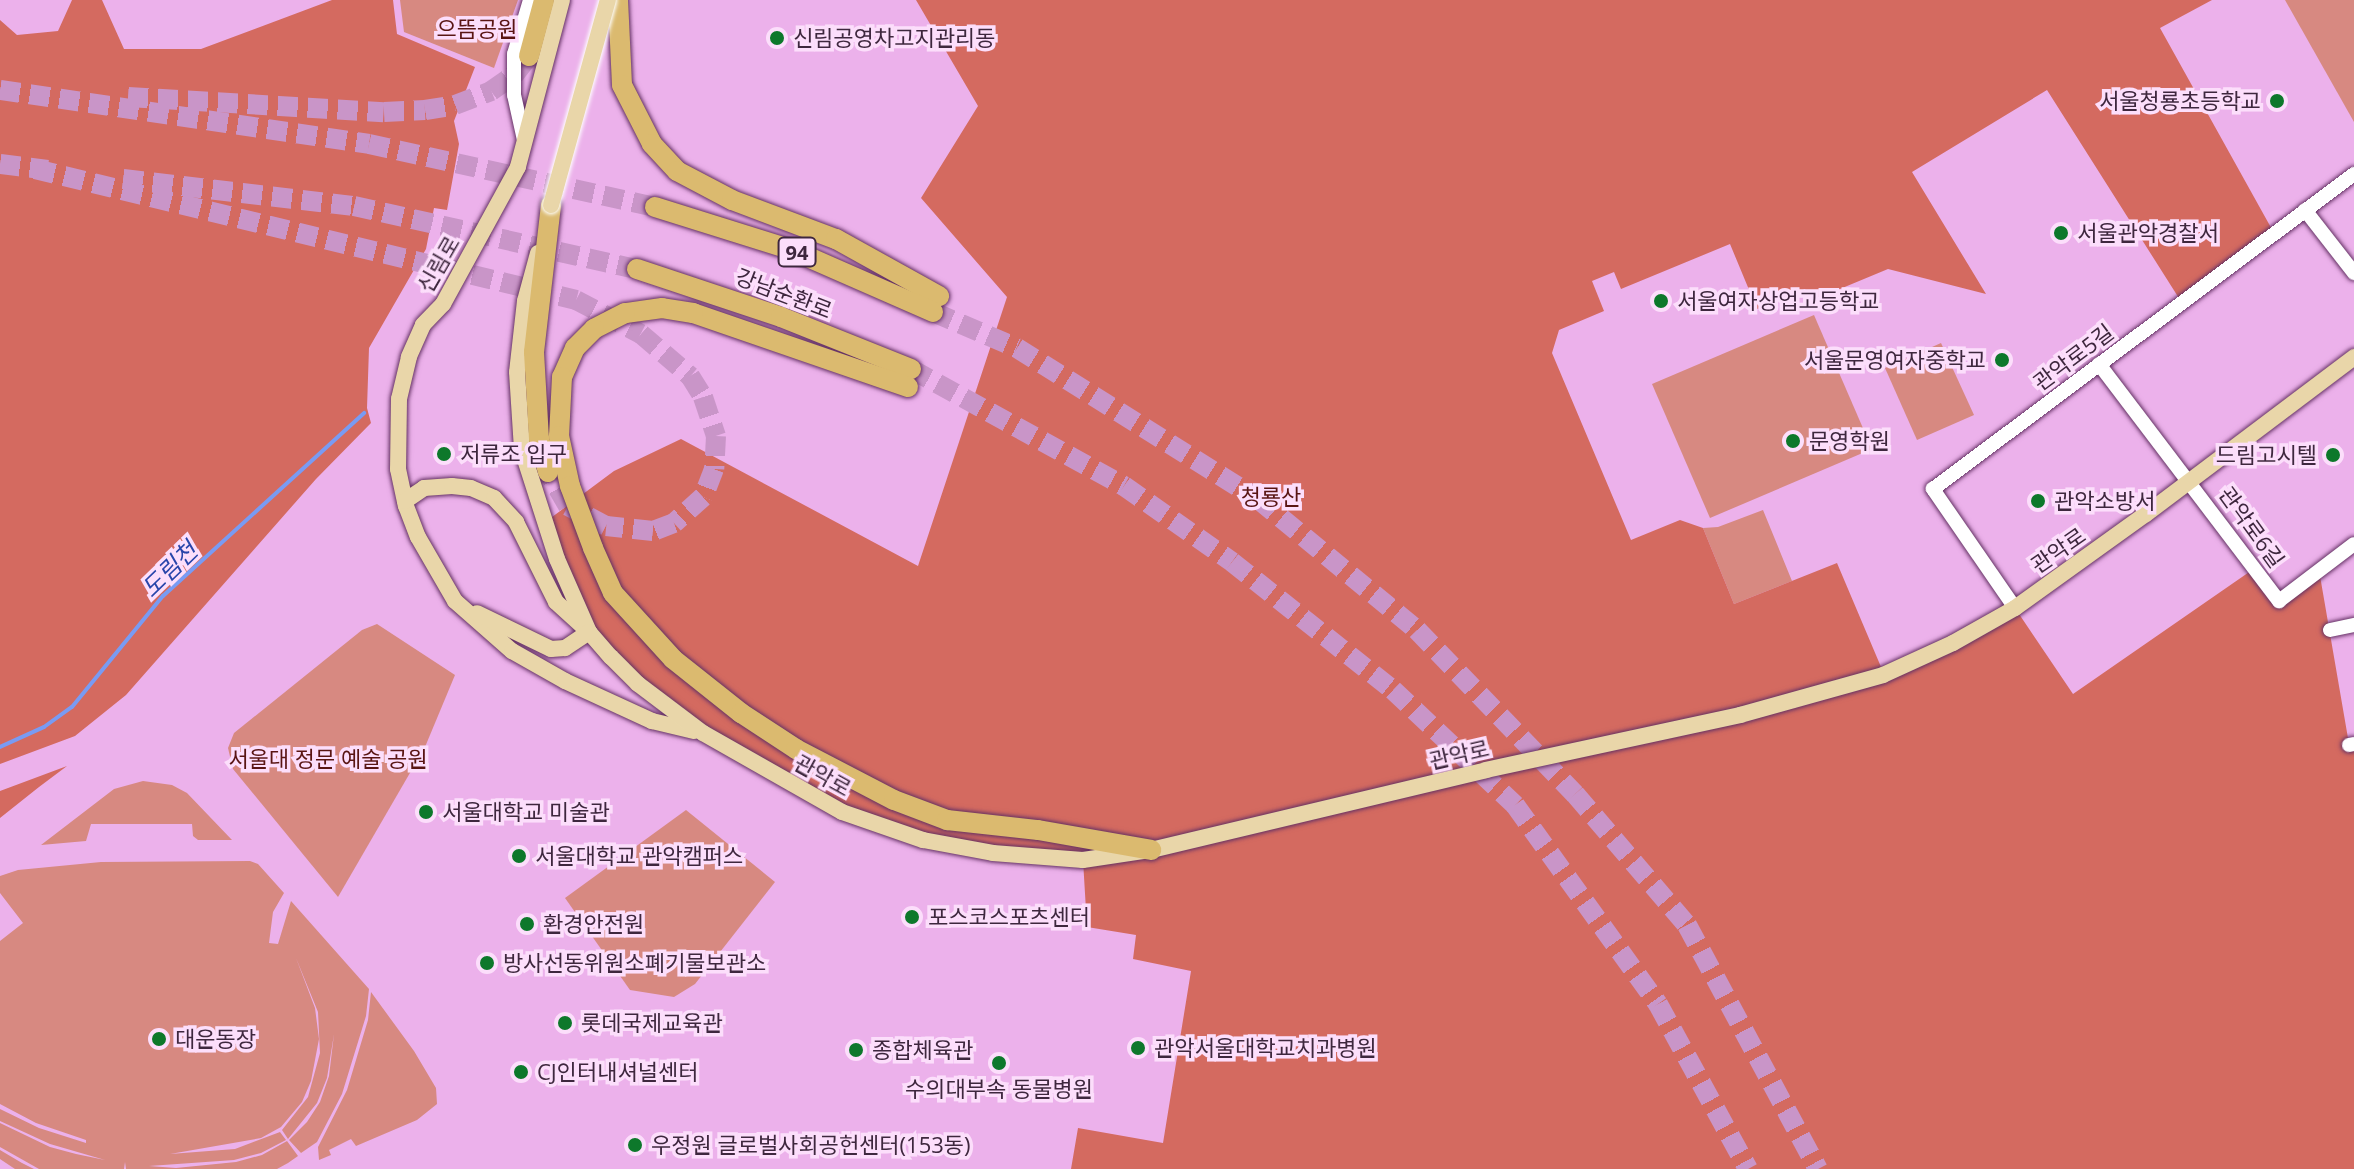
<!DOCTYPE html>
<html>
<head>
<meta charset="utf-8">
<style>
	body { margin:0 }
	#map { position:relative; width:2354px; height:1169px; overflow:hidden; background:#ecb1eb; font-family:"Open Sans","Noto Sans KR",sans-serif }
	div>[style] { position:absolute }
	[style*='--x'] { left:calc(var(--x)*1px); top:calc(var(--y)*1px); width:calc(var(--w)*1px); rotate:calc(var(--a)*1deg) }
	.green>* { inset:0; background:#d78981 }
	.forest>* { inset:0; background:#d46a60 }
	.stream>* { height:4px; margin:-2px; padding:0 2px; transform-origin:2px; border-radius:2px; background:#799bf3 }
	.highway-tunnel>* { height:20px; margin-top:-10px; transform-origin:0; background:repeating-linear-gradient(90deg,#c995c8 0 20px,transparent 0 30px) }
	.roads { filter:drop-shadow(0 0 2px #643164) drop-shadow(0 0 2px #643164) }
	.minor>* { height:14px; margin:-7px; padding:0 7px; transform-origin:7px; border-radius:7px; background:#fff }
	.major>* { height:16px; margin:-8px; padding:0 8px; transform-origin:8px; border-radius:8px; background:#e9d6a9 }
	.highway>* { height:20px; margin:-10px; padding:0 10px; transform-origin:10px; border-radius:10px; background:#dbba6f }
	.bridges { filter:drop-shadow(0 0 2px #fff) drop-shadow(0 0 2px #fff) }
	.major-bridge>* { height:16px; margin:-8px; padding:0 8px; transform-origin:8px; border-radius:8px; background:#e9d6a9 }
	.dots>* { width:22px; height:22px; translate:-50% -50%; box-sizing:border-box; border:4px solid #fcdefb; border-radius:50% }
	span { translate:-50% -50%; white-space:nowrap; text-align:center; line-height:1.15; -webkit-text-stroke:7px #fcdefb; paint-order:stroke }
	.shield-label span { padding:2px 6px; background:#fcdefb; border:2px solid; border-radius:6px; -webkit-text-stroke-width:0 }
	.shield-label { font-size:20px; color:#3e273e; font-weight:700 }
	.park-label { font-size:22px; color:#591513 }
	.poi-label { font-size:22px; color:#3e273e }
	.left { translate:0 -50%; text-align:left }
	.right { translate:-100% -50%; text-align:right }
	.street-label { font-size:22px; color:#3e273e }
	.water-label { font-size:24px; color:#2845aa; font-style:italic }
</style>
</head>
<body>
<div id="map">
	<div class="green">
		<div style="clip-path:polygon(400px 0,518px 0,494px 68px,404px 32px)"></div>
		<div style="clip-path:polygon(2285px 0,2354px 0,2354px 122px)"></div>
		<div style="clip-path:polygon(1814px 315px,1872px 449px,1710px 518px,1652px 384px)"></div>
		<div style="clip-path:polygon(1941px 343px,1974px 415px,1917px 440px,1885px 368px)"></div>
		<div style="clip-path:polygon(1763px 510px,1792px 581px,1734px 604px,1703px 528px,1718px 527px)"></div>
		<div style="clip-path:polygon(377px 624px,455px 675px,425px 747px,338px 897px,233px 769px,228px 748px,234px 733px,362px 630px)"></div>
		<div style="clip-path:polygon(143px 781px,172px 785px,187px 793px,232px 840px,198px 840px,193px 836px,192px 824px,91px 824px,86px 841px,41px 845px,114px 789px)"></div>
		<div style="clip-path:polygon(686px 810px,775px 882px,695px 984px,674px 997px,630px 990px,565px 898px)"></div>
		<div style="clip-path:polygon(250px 861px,258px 864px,284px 893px,273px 912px,269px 943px,278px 944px,291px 901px,369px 989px,366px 1016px,342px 1094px,317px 1142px,301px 1153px,289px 1140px,307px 1122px,320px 1102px,329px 1076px,334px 1034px,327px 1078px,317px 1103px,288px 1139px,282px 1130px,308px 1097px,320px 1053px,318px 1012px,296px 958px,315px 1008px,319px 1039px,311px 1081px,302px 1102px,281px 1127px,261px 1138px,170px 1154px,235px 1149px,280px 1132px,286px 1140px,261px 1153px,234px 1160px,149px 1166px,176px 1168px,236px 1162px,262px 1155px,287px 1141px,298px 1156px,288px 1163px,277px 1169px,126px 1169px,125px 1162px,124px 1169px,39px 1169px,0 1147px,0 1123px,50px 1147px,76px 1154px,105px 1160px,50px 1144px,0 1121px,0 1109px,39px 1128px,86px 1143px,86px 1140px,36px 1123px,0 1104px,0 941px,23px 923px,0 893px,0 876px,18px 870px,101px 862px)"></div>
		<div style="clip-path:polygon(371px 992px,414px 1051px,436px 1088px,437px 1104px,417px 1120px,356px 1146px,351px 1139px,329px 1150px,331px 1155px,319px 1160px,318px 1147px,347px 1090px,368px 1020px)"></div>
		<div style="clip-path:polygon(0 1150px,22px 1163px,34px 1169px,15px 1169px,0 1159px)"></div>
	</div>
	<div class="forest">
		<div style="clip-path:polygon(72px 0,102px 0,124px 49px,201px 49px,332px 0,393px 0,397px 34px,475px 67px,454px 121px,459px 144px,447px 210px,434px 208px,426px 249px,369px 348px,367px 408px,371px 423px,316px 479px,126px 695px,75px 736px,0 764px,0 20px,17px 35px,58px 31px)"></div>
		<div style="clip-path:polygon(916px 0,2212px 0,2160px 28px,2274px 233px,2182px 303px,2047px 90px,1912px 172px,1986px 294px,1888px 269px,1811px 301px,1805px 289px,1757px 309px,1730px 244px,1621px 289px,1614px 272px,1592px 281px,1604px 311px,1559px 330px,1552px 353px,1631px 540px,1680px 520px,1703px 528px,1734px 604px,1837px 563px,1884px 674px,2015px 608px,2073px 694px,2255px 568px,2279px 600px,2319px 570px,2349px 744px,2354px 744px,2354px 1169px,1071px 1169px,1078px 1128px,1163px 1143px,1191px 971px,1133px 959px,1136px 935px,1087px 927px,1083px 860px,993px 853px,842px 812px,703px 733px,589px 632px,544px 523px,614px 471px,681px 439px,918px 566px,1007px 297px,921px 198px,978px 106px)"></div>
		<div style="clip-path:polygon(67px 766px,39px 787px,0 818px,0 791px)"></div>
	</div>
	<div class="stream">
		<div style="--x:0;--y:747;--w:48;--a:-24.4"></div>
		<div style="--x:44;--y:727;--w:34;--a:-36"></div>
		<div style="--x:72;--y:707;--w:144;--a:-50.7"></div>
		<div style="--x:163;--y:596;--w:272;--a:-42.3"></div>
	</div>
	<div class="highway-tunnel">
		<div style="--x:0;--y:90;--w:373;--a:8.3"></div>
		<div style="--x:369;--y:144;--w:293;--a:12.4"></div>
		<div style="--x:128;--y:97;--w:256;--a:3.4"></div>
		<div style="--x:384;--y:112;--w:41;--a:-2.8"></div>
		<div style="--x:425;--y:110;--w:30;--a:-9"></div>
		<div style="--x:455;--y:105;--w:39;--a:-21"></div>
		<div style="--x:491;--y:91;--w:28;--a:-35"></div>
		<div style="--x:514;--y:75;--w:24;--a:-52"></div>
		<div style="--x:0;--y:164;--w:48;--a:7.1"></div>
		<div style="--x:35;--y:169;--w:557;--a:13.61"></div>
		<div style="--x:576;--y:300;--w:73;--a:27.6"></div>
		<div style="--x:641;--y:334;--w:65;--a:40.6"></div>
		<div style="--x:690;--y:376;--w:25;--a:58"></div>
		<div style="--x:703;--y:397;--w:41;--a:71.6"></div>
		<div style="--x:716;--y:436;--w:33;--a:93"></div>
		<div style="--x:714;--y:469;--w:30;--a:111"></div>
		<div style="--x:703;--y:497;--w:39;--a:138"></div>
		<div style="--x:674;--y:523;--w:22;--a:159"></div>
		<div style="--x:653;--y:531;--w:47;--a:-173.9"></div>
		<div style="--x:606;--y:526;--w:43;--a:-152.2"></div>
		<div style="--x:568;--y:506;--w:39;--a:-120"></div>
		<div style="--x:123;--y:179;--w:233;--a:6.7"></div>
		<div style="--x:354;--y:206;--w:290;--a:12.6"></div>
		<div style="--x:933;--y:312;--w:91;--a:23.2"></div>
		<div style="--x:1017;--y:348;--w:284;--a:32.1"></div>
		<div style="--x:1258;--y:499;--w:206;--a:39.5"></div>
		<div style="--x:1417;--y:630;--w:228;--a:46.1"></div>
		<div style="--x:1575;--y:794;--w:172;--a:49.5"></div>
		<div style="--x:1687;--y:925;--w:277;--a:61.8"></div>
		<div style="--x:911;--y:369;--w:243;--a:28.8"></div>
		<div style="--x:1124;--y:486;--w:132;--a:35.1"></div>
		<div style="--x:1232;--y:562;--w:206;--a:38.5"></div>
		<div style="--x:1393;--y:690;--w:168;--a:43.3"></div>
		<div style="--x:1515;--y:805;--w:245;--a:54.3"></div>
		<div style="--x:1658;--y:1004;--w:188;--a:61.4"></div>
	</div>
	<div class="roads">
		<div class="minor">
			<div style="--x:524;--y:140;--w:46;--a:-102.5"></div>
			<div style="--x:514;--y:95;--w:41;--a:-90"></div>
			<div style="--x:514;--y:54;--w:56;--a:-73.5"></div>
			<div style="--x:2305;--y:210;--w:80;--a:52.1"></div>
			<div style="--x:2099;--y:364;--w:298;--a:52.8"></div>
			<div style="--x:2279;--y:601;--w:94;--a:-37.2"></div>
			<div style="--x:2015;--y:608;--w:145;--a:-124.6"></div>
			<div style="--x:1933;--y:489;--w:526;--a:-36.8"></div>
			<div style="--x:2330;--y:630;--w:25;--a:-12"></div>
			<div style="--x:2349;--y:745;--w:5;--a:-11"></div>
		</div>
		<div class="major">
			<div style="--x:562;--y:0;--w:173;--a:104.8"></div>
			<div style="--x:518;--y:167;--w:156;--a:118.7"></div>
			<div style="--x:443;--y:304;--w:29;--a:134"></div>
			<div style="--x:423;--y:325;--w:35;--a:114"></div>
			<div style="--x:409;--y:357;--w:43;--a:103.4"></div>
			<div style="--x:399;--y:399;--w:70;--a:90.8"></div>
			<div style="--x:398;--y:469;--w:38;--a:78"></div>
			<div style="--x:406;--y:506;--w:33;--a:69"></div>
			<div style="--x:418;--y:537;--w:74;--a:60"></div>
			<div style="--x:455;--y:601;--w:76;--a:41.3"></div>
			<div style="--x:512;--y:651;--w:61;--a:29.5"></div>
			<div style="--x:565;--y:681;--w:96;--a:24.7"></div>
			<div style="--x:652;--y:721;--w:43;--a:13.4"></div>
			<div style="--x:538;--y:253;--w:50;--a:105.2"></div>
			<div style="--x:525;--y:301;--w:71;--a:96.4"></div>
			<div style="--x:517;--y:372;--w:78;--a:86.3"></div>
			<div style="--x:522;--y:450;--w:114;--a:72.2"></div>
			<div style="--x:557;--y:559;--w:80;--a:66.3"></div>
			<div style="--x:589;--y:632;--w:33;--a:49"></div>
			<div style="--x:611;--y:657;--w:38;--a:45"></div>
			<div style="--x:638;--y:684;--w:81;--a:37"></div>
			<div style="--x:703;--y:733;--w:160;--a:29.6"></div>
			<div style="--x:842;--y:812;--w:86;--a:19.1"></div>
			<div style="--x:923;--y:840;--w:71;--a:10.5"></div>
			<div style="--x:993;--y:853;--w:90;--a:4.4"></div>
			<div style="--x:1083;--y:860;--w:69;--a:-8.4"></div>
			<div style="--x:1151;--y:850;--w:344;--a:-13.4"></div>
			<div style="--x:1486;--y:770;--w:260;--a:-12.2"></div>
			<div style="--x:1740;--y:715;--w:148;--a:-15.6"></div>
			<div style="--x:1883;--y:675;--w:77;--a:-24.6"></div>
			<div style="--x:1953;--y:643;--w:71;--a:-29.4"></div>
			<div style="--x:2015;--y:608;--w:161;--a:-35.7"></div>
			<div style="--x:2146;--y:514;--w:261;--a:-37"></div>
			<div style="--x:405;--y:501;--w:23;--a:-34"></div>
			<div style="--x:424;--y:488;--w:28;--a:-4"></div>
			<div style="--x:452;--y:486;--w:19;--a:6"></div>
			<div style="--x:471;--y:488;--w:25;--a:23"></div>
			<div style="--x:494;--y:498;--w:33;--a:47"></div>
			<div style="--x:516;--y:522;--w:89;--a:63.4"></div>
			<div style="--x:556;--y:602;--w:45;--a:42.3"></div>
			<div style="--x:589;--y:632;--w:29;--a:146"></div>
			<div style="--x:565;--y:648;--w:14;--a:176"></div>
			<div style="--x:551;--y:649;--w:82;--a:-154.1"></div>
		</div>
		<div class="highway">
			<div style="--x:618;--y:0;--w:85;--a:87.3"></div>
			<div style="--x:622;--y:85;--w:66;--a:63"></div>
			<div style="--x:652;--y:144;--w:37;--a:47"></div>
			<div style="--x:677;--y:171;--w:62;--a:27.8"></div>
			<div style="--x:732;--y:200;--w:111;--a:20.6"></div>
			<div style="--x:836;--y:239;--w:118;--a:29"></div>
			<div style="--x:529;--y:56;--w:58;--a:-75"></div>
			<div style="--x:655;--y:207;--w:144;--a:17.4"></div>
			<div style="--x:792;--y:250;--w:154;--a:23.7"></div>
			<div style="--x:637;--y:269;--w:152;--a:18.4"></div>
			<div style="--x:781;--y:317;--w:140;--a:21.8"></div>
			<div style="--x:908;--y:387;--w:227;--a:-161"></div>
			<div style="--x:693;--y:313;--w:31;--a:-171"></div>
			<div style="--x:662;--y:308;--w:37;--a:172"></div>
			<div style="--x:625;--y:313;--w:35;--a:153"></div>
			<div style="--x:594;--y:329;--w:27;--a:135"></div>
			<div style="--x:575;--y:348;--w:32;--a:114"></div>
			<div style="--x:562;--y:377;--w:59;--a:92.9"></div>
			<div style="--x:559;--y:436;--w:51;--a:77.6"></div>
			<div style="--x:570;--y:486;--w:66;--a:69.6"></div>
			<div style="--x:593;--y:548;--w:49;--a:66"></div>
			<div style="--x:613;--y:593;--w:89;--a:47.7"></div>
			<div style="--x:673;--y:659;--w:87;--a:38.5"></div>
			<div style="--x:741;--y:713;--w:66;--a:33.2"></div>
			<div style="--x:796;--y:749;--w:110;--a:27.5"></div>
			<div style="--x:894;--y:800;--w:57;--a:20.7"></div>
			<div style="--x:947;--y:820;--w:92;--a:6.3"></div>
			<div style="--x:1038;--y:830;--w:115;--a:10"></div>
			<div style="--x:548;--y:472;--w:34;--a:-105"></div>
			<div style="--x:539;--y:439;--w:87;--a:-93.3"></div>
			<div style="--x:534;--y:352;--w:148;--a:-83.4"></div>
		</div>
	</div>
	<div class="bridges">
		<div class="major-bridge">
			<div style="--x:551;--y:205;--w:213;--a:-74.5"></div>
		</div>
	</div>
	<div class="dots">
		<div style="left:777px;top:38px;background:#0d782b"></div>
		<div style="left:2277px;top:101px;background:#0d782b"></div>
		<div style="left:2061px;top:233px;background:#0d782b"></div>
		<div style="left:1661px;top:301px;background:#0d782b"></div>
		<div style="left:2002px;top:360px;background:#0d782b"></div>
		<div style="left:1793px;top:441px;background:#0d782b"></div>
		<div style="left:444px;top:454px;background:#0d782b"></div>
		<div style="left:2333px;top:455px;background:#0d782b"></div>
		<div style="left:2038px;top:501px;background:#0d782b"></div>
		<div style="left:426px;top:812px;background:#0d782b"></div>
		<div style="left:519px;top:856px;background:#0d782b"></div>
		<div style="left:912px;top:917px;background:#0d782b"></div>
		<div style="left:527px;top:924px;background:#0d782b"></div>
		<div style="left:487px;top:963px;background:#0d782b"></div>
		<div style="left:565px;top:1023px;background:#0d782b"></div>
		<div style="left:159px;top:1039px;background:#0d782b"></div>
		<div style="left:1138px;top:1048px;background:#0d782b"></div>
		<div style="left:856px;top:1050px;background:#0d782b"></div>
		<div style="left:999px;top:1063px;background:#0d782b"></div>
		<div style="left:521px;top:1072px;background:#0d782b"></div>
		<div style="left:635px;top:1145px;background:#0d782b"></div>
	</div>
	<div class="shield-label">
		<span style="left:797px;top:252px">94</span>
	</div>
	<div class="park-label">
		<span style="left:477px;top:29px">으뜸공원</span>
		<span style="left:1271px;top:497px">청룡산</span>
		<span style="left:328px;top:759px">서울대 정문 예술 공원</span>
	</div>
	<div class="poi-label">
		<span class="left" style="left:793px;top:38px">신림공영차고지관리동</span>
		<span class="right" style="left:2261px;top:101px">서울청룡초등학교</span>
		<span class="left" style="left:2077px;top:233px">서울관악경찰서</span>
		<span class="left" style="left:1677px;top:301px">서울여자상업고등학교</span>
		<span class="right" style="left:1986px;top:360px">서울문영여자중학교</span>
		<span class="left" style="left:1809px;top:441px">문영학원</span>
		<span class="left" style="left:460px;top:454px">저류조 입구</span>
		<span class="right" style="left:2317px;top:455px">드림고시텔</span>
		<span class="left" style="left:2054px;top:501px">관악소방서</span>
		<span class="left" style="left:442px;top:812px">서울대학교 미술관</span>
		<span class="left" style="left:535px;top:856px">서울대학교 관악캠퍼스</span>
		<span class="left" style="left:928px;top:917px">포스코스포츠센터</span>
		<span class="left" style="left:543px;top:924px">환경안전원</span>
		<span class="left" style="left:503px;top:963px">방사선동위원소폐기물보관소</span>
		<span class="left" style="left:581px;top:1023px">롯데국제교육관</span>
		<span class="left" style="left:175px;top:1039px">대운동장</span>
		<span class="left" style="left:1154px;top:1048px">관악서울대학교치과병원</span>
		<span class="left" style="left:872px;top:1050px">종합체육관</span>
		<span class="left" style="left:537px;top:1072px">CJ인터내셔널센터</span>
		<span style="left:999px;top:1089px">수의대부속 동물병원</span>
		<span class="left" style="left:651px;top:1145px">우정원 글로벌사회공헌센터(153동)</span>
	</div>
	<div class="street-label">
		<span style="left:438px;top:264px;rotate:-60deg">신림로</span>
		<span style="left:784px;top:293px;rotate:21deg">강남순환로</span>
		<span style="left:2073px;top:357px;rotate:-37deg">관악로5길</span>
		<span style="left:2252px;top:527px;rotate:54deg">관악로6길</span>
		<span style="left:2058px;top:550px;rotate:-35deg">관악로</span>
		<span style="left:1459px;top:754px;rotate:-13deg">관악로</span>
		<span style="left:823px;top:775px;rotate:29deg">관악로</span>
	</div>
	<div class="water-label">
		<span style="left:169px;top:569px;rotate:-44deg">도림천</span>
	</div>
</div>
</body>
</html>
